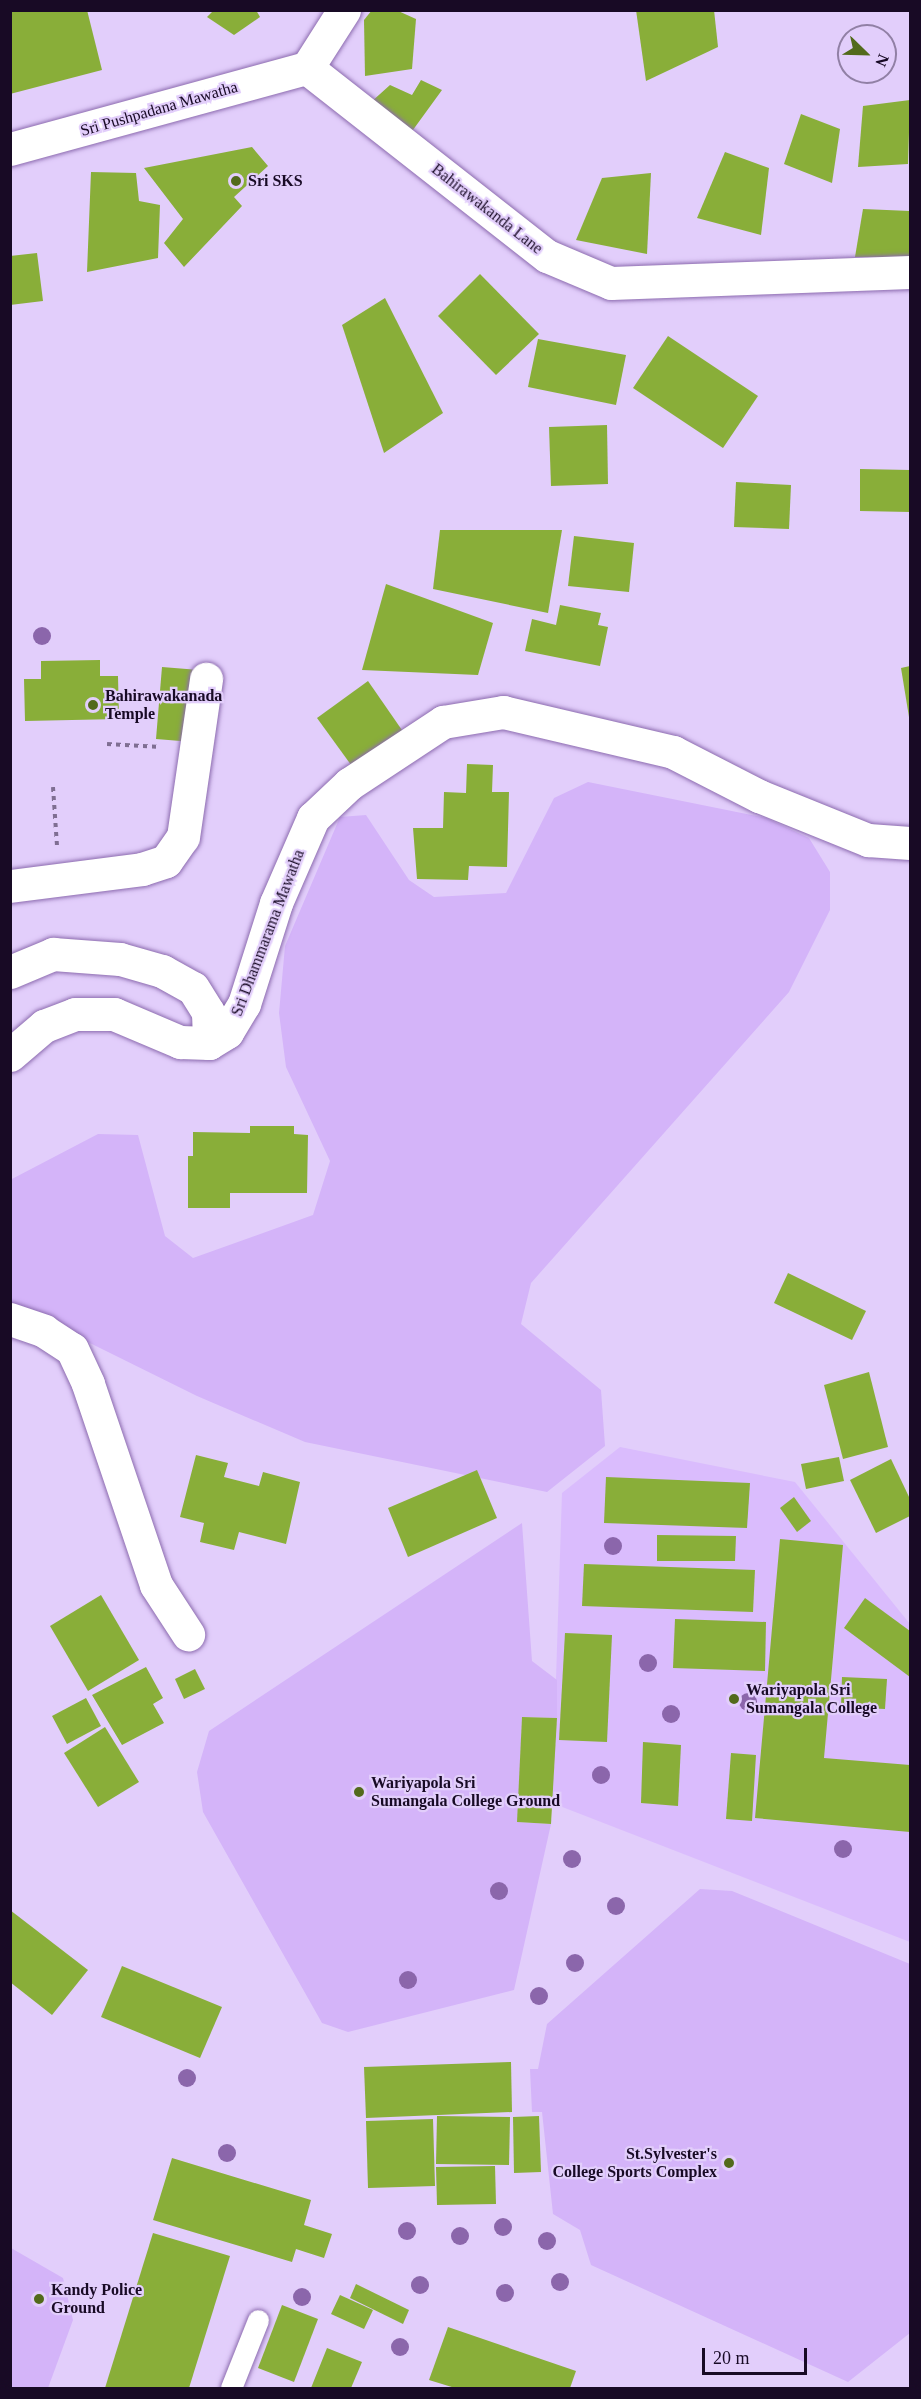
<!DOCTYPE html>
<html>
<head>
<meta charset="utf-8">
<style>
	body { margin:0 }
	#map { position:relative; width:921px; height:2399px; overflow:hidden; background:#e2cefb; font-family:"Times New Roman",serif }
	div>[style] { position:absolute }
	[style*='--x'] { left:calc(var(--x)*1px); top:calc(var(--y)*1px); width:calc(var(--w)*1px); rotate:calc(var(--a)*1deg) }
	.built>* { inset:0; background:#dabcfd }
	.green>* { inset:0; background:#d4b4f9 }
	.building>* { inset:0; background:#89ae39 }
	.path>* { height:4px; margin-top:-2px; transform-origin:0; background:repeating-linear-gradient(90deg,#7f6e92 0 4.5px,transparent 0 9px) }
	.roads { filter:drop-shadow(0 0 2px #8c6baf) drop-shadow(0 0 2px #8c6baf) }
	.lane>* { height:21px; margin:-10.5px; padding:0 10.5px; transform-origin:10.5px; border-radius:10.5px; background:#fff }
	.street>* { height:33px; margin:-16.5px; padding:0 16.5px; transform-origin:16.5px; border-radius:16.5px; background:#fff }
	.secondary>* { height:33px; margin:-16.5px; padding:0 16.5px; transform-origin:16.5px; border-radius:16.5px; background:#fff }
	.trees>* { width:18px; height:18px; margin:-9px; border-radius:50%; background:#8b66ab }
	.dots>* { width:16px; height:16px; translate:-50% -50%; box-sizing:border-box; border:3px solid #e2cefb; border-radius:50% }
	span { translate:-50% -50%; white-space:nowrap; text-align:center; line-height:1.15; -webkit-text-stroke:4.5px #e2cefb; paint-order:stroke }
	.street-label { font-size:16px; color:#180a25 }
	.poi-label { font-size:16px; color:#180a25; font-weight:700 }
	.left { translate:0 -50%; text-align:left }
	.right { translate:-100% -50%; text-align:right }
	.frame { position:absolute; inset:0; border:12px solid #180a25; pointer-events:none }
	.north { position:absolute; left:837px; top:24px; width:60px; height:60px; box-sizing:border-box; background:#e2cefb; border:2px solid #9180a5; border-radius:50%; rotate:113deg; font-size:16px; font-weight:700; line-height:24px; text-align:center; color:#180a25 }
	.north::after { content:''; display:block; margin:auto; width:21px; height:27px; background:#526a1b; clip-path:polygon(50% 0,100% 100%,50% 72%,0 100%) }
	.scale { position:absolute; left:702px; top:2348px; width:105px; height:27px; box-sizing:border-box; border:3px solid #180a25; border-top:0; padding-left:8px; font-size:18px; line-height:21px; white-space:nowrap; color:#180a25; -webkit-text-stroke:4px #e2cefb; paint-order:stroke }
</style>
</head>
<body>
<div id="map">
	<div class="built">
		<div style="clip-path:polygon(620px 1447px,795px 1482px,910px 1624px,910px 1942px,552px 1803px,562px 1493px)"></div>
	</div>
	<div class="green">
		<div style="clip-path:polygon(588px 782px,766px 818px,809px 838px,830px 872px,830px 910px,789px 992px,531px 1283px,521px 1324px,601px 1390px,605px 1446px,547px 1492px,305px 1442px,197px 1396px,11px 1304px,10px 1180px,98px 1134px,138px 1135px,165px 1236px,193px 1258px,313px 1215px,330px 1161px,286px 1067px,279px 1013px,285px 946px,340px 817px,366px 815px,409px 880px,434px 897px,506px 893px,554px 798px)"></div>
		<div style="clip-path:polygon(522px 1523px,532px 1661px,557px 1680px,557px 1718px,522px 1717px,518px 1822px,551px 1824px,514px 1990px,348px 2032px,322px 2023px,203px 1812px,197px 1772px,209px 1731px)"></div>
		<div style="clip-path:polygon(700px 1889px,732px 1891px,910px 1964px,910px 2333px,848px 2382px,591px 2265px,580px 2230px,553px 2214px,542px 2112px,532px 2112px,530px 2069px,538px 2069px,547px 2024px)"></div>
		<div style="clip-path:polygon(11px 2248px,63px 2278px,73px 2320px,48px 2388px,11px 2388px)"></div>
	</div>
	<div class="building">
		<div style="clip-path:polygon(10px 10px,87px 10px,102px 70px,10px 94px)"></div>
		<div style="clip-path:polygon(214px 10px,256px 10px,260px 17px,234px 35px,207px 17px)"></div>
		<div style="clip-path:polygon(372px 10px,396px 10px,416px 19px,412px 69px,365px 76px,364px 20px)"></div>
		<div style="clip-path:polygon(636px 10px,714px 10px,718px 47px,646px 81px)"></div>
		<div style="clip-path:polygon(421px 80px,442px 90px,410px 134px,370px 103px,390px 85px,412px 95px)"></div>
		<div style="clip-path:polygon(910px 100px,908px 164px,858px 167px,863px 106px)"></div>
		<div style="clip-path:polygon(801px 114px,840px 129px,832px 183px,784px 164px)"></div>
		<div style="clip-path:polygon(252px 147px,268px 166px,234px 197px,242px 206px,184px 267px,164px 243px,183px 219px,144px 168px)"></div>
		<div style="clip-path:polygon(725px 152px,769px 168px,761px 235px,697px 218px)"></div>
		<div style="clip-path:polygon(91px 172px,136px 173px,139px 201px,160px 205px,158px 258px,87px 272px)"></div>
		<div style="clip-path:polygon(651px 173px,647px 254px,576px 240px,602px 178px)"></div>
		<div style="clip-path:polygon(863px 209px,910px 211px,910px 257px,855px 257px)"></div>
		<div style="clip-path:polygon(37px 253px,43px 301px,10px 305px,10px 256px)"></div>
		<div style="clip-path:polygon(480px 274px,539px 334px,496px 375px,438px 316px)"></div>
		<div style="clip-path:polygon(385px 298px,443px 413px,384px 453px,342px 325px)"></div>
		<div style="clip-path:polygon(668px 336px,758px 396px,723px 448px,633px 388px)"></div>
		<div style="clip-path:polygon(538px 339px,626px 355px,616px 405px,528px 387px)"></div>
		<div style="clip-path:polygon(607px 425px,608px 484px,551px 486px,549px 427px)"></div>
		<div style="clip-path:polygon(860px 469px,910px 470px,910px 512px,860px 511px)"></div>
		<div style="clip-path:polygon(736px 482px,791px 485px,789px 529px,734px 527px)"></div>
		<div style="clip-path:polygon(440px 530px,562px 530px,548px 613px,433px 589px)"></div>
		<div style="clip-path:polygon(574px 536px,634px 543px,629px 592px,568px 586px)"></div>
		<div style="clip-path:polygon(386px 584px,493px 623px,478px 675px,362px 670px)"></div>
		<div style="clip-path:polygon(560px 605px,601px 613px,598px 625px,608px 627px,600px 666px,525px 651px,532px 619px,556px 625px)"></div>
		<div style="clip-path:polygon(100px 660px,100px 676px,118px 676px,119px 719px,25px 721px,24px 679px,41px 679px,41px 661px)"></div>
		<div style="clip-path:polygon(910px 666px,910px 717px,909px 717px,901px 668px)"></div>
		<div style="clip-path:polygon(162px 667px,199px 670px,193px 742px,156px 739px)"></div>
		<div style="clip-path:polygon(368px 681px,404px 733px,354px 769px,317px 718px)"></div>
		<div style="clip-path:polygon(467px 764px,493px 765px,492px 792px,509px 792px,507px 867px,469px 866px,468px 880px,417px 879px,413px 828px,443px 828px,444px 792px,466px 793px)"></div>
		<div style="clip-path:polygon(250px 1126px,294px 1126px,294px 1134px,308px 1135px,307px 1193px,230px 1193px,230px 1208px,188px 1208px,188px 1156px,193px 1156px,193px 1132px,250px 1133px)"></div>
		<div style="clip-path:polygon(788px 1273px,866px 1311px,852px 1340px,774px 1303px)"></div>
		<div style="clip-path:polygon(869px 1372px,888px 1447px,843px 1459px,824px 1385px)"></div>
		<div style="clip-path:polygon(196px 1455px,228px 1463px,224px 1477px,259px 1486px,263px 1472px,300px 1482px,286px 1544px,239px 1532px,234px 1550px,200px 1542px,204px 1523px,180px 1517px)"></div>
		<div style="clip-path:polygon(839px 1457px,844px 1481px,806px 1489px,801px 1464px)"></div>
		<div style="clip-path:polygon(891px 1459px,910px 1499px,910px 1516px,876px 1533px,850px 1480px)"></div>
		<div style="clip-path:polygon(477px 1470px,497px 1518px,408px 1557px,388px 1508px)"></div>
		<div style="clip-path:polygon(606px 1477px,750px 1483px,747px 1528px,604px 1523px)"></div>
		<div style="clip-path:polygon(794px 1497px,811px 1521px,797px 1532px,780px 1508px)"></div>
		<div style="clip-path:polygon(657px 1535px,736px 1536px,735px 1561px,657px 1561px)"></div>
		<div style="clip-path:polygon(780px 1539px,843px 1545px,824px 1758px,910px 1765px,910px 1832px,755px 1818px)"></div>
		<div style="clip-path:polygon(584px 1564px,755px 1570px,753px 1612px,582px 1606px)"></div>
		<div style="clip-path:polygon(101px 1595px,139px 1660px,88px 1691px,50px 1626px)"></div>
		<div style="clip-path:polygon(865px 1598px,910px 1631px,910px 1677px,844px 1628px)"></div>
		<div style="clip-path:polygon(675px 1619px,766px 1622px,765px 1671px,673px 1668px)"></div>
		<div style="clip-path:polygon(565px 1633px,612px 1635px,607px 1742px,559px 1740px)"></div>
		<div style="clip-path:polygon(146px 1667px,163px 1698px,153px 1704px,164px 1723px,122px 1745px,92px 1695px)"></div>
		<div style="clip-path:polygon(195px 1669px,205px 1689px,184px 1699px,175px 1679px)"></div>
		<div style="clip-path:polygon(842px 1677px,887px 1679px,885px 1709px,841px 1707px)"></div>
		<div style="clip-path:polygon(86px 1698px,101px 1726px,67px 1744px,52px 1716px)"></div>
		<div style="clip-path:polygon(522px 1717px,557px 1718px,551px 1824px,517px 1822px)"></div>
		<div style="clip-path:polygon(105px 1727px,139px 1782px,98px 1807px,64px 1753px)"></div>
		<div style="clip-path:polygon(643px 1742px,681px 1745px,678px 1806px,641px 1803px)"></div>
		<div style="clip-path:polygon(731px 1753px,756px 1755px,752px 1821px,726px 1819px)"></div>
		<div style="clip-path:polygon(10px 1910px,88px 1970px,52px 2015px,10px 1982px)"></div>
		<div style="clip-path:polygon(122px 1966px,222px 2007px,200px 2058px,101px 2017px)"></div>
		<div style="clip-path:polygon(511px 2062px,512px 2112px,366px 2118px,364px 2067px)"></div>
		<div style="clip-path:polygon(437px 2116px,510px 2117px,509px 2165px,436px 2164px)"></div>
		<div style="clip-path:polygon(539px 2116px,541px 2172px,514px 2173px,513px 2117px)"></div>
		<div style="clip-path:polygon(433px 2119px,435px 2186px,368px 2188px,366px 2121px)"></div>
		<div style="clip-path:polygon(172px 2158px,311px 2200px,304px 2225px,332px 2234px,324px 2258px,296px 2249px,292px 2262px,153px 2220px)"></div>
		<div style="clip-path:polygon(495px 2166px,496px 2204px,437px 2205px,436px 2167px)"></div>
		<div style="clip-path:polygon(153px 2233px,230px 2256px,189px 2388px,105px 2388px)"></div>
		<div style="clip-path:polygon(356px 2284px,409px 2310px,403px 2324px,350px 2298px)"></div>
		<div style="clip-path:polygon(340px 2295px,373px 2310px,364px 2329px,331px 2314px)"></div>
		<div style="clip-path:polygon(282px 2305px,318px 2319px,294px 2382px,258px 2368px)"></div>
		<div style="clip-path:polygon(448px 2327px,576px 2371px,570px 2388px,455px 2388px,429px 2380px)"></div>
		<div style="clip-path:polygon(327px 2348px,362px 2362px,351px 2388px,311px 2388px)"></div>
	</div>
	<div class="path">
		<div style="--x:107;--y:744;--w:54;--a:3.2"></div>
		<div style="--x:53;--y:787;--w:59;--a:86.1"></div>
	</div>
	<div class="roads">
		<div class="lane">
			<div style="--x:231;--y:2388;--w:73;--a:-68.3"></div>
		</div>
		<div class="street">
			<div style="--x:10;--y:886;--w:133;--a:-7.3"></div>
			<div style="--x:142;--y:869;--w:25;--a:-18"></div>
			<div style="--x:166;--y:861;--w:29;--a:-55"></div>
			<div style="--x:183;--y:837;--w:160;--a:-81.7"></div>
			<div style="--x:10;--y:972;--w:47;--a:-22.7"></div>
			<div style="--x:53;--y:954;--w:67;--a:4.3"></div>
			<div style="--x:120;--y:959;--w:44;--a:15.9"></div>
			<div style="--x:162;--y:971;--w:35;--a:29"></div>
			<div style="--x:193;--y:988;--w:28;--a:58"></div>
			<div style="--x:208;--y:1012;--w:31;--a:88"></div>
			<div style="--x:10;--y:1055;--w:45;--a:-40.5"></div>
			<div style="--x:44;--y:1026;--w:33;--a:-21"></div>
			<div style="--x:75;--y:1014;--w:39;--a:0"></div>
			<div style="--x:114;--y:1014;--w:72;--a:23"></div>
			<div style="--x:180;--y:1042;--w:29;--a:2"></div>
			<div style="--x:209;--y:1043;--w:21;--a:-31"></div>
			<div style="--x:227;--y:1032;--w:33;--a:-59"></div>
			<div style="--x:244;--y:1004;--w:106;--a:-72.4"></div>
			<div style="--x:276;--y:903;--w:93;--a:-66.5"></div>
			<div style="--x:313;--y:818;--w:50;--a:-43.4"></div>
			<div style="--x:349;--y:784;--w:113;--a:-33.4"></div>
			<div style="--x:443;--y:722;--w:61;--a:-9.5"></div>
			<div style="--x:503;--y:712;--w:175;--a:13.2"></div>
			<div style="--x:673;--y:752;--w:97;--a:27.1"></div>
			<div style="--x:759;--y:796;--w:118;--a:22"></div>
			<div style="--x:868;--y:840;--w:42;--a:4.1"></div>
			<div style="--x:10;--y:1319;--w:36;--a:19"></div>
			<div style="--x:44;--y:1331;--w:33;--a:33"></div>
			<div style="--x:72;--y:1349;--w:38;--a:65"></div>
			<div style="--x:88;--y:1384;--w:212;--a:71.3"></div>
			<div style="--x:156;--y:1585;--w:59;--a:56.9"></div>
		</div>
		<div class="secondary">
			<div style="--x:307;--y:68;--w:305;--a:38.1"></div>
			<div style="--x:547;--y:256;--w:69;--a:22.9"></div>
			<div style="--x:611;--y:283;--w:299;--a:-2.1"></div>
			<div style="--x:307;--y:68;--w:69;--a:-57.5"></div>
			<div style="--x:10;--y:149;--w:308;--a:-15.3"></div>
		</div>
	</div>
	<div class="trees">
		<div style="left:42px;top:636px"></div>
		<div style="left:613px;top:1546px"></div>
		<div style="left:648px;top:1663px"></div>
		<div style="left:748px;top:1702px"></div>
		<div style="left:671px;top:1714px"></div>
		<div style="left:601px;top:1775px"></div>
		<div style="left:843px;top:1849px"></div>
		<div style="left:572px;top:1859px"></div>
		<div style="left:499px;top:1891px"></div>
		<div style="left:616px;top:1906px"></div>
		<div style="left:575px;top:1963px"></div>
		<div style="left:408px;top:1980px"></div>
		<div style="left:539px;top:1996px"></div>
		<div style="left:187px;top:2078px"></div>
		<div style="left:227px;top:2153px"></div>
		<div style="left:503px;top:2227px"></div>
		<div style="left:407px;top:2231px"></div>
		<div style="left:460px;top:2236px"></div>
		<div style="left:547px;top:2241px"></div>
		<div style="left:560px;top:2282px"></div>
		<div style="left:420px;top:2285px"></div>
		<div style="left:505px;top:2293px"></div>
		<div style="left:302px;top:2297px"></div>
		<div style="left:400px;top:2347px"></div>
	</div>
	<div class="dots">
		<div style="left:236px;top:181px;background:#526a1b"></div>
		<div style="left:93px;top:705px;background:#526a1b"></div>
		<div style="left:734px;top:1699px;background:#526a1b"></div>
		<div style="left:359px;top:1792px;background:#526a1b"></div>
		<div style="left:729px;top:2163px;background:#526a1b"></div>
		<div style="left:39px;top:2299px;background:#526a1b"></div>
	</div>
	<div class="street-label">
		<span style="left:159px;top:109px;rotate:-16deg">Sri Pushpadana Mawatha</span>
		<span style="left:487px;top:209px;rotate:38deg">Bahirawakanda Lane</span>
		<span style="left:268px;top:933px;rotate:-69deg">Sri Dhammarama Mawatha</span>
	</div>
	<div class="poi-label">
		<span class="left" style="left:248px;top:181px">Sri SKS</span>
		<span class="left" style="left:105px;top:705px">Bahirawakanada<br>Temple</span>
		<span class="left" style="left:746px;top:1699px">Wariyapola Sri<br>Sumangala College</span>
		<span class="left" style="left:371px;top:1792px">Wariyapola Sri<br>Sumangala College Ground</span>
		<span class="right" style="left:717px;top:2163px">St.Sylvester's<br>College Sports Complex</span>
		<span class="left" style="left:51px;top:2299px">Kandy Police<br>Ground</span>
	</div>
	<div class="frame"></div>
	<div class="north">N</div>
	<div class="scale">20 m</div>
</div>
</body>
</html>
